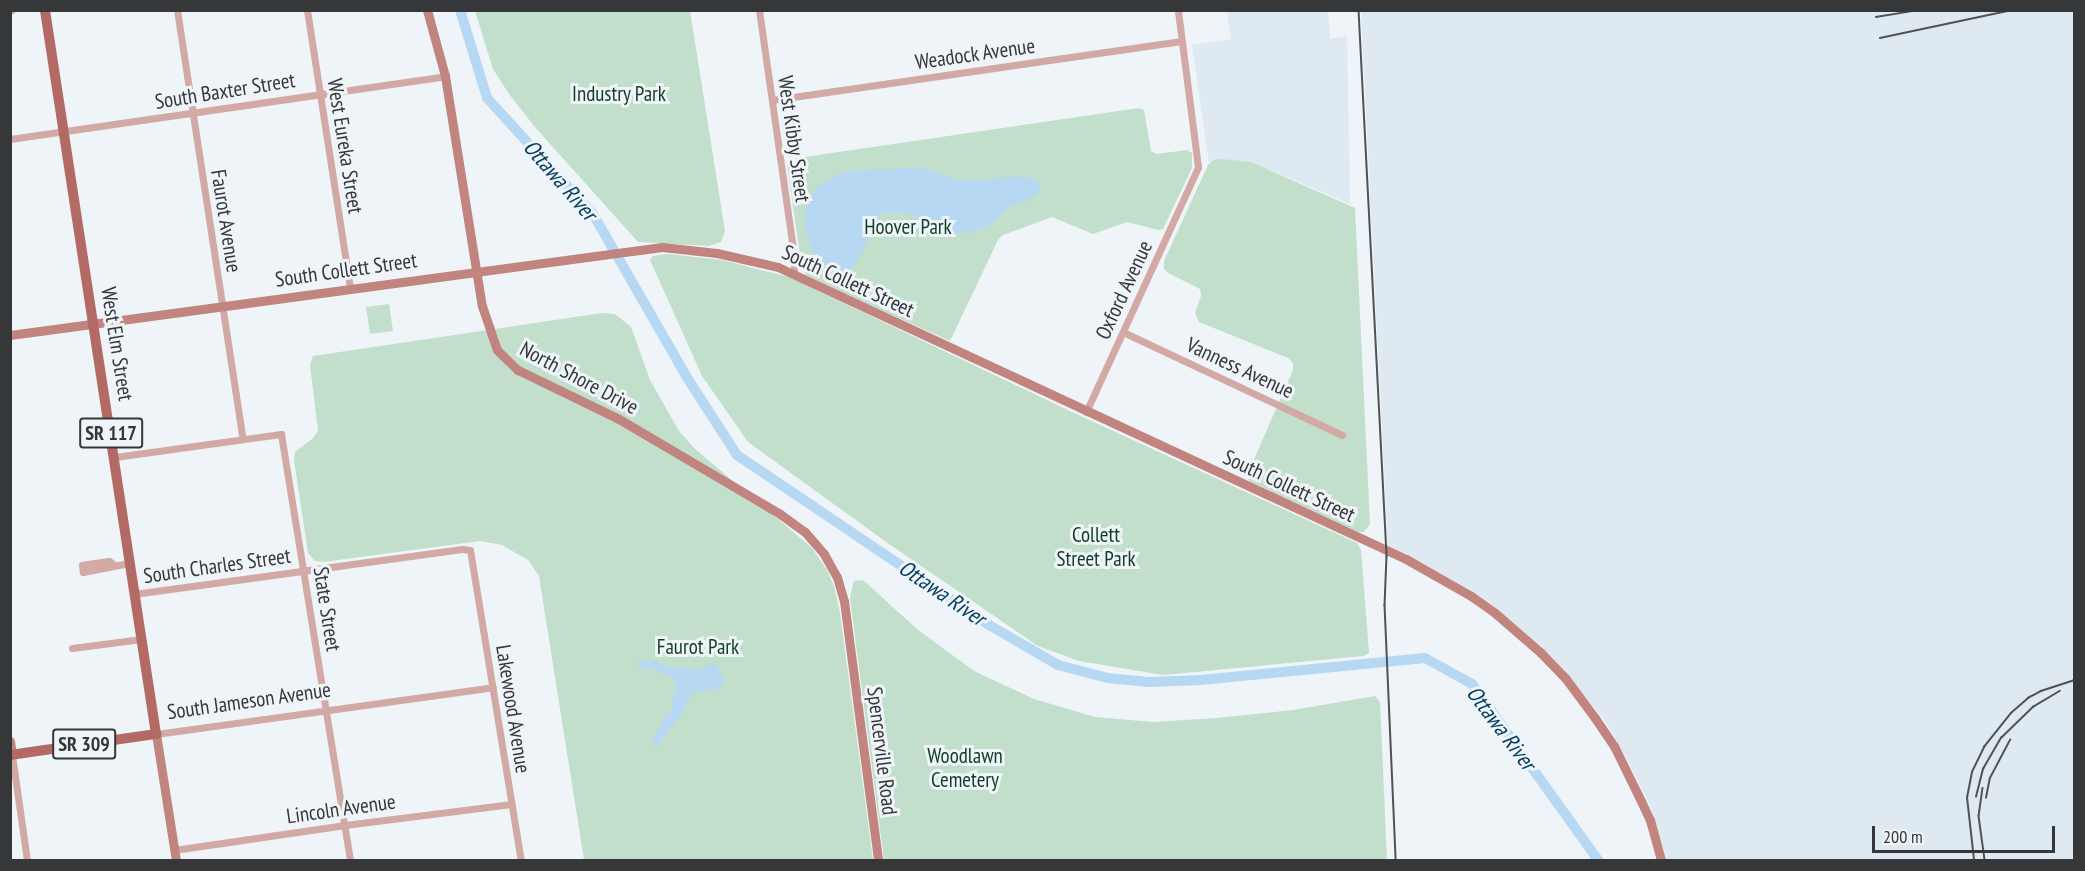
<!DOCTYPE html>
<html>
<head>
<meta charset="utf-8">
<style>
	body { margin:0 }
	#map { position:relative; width:2085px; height:871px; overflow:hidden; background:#eff4f8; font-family:"PT Sans Narrow",sans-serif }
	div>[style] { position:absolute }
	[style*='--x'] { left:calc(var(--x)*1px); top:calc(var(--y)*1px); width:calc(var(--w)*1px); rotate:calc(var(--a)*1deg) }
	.built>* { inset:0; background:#dee9f2 }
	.green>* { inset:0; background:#c1dfca }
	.water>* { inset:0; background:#b6d8f3 }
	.river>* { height:10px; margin:-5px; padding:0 5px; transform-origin:5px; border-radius:5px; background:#b6d8f3 }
	.street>* { height:7px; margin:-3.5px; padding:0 3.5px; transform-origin:3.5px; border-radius:3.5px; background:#d3a9a5 }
	.secondary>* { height:9px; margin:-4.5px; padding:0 4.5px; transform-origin:4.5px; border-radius:4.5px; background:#c1847f }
	.primary>* { height:10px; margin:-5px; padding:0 5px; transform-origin:5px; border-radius:5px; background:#b36964 }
	.rail>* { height:1.5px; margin:-0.75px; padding:0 0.75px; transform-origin:0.75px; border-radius:0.75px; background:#505355 }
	span { translate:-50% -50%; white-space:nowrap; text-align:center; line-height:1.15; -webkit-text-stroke:6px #eff4f8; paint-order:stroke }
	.shield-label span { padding:2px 4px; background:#eff4f8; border:2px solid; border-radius:4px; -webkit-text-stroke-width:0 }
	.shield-label { font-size:20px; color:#353739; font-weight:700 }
	.street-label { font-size:21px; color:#353739 }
	.park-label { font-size:21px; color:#103d25 }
	.water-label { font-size:22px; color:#003c5f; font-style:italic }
	.frame { position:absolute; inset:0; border:12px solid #353739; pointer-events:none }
	.scale { position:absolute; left:1872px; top:826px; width:183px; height:27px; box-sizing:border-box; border:3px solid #353739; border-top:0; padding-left:8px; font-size:18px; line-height:21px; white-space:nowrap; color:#353739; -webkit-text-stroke:4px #eff4f8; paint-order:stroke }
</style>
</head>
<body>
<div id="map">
	<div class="built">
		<div style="clip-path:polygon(1227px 11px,1328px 11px,1330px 39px,1347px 36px,1350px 204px,1251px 162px,1209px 163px,1192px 45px,1231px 39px)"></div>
		<div style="clip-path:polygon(1361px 11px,2074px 11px,2074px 860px,1667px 860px,1649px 803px,1628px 761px,1605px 721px,1553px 658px,1489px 602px,1421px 562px,1388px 547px)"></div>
	</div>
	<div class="green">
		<div style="clip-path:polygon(475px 11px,690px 11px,725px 231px,721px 242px,709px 246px,638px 242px,534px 126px,509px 94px,493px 69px)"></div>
		<div style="clip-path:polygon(1139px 108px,1144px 110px,1151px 151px,1157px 154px,1187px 150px,1192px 153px,1192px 168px,1163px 229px,1158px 230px,1127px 222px,1093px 234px,1052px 217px,1003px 235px,998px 240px,950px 341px,843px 293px,806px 275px,802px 268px,788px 173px,787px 163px,791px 159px)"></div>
		<div style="clip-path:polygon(1221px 159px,1251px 162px,1355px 208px,1370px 524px,1364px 532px,1358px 532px,1249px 481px,1248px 473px,1293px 370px,1293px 363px,1288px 358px,1199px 322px,1195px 313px,1201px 296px,1200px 289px,1168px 273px,1164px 269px,1164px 261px,1208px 165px,1214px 160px)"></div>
		<div style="clip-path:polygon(668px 254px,722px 260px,789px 277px,1072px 412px,1357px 543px,1361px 550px,1369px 653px,1363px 656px,1163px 675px,1079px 661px,1038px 646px,889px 544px,748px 442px,702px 376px,650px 260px,653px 256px)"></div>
		<div style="clip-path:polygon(389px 304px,393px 331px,370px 334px,366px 307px)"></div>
		<div style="clip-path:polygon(602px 313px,615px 314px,631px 327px,650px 380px,679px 431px,694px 448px,812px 548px,827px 570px,834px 586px,840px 613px,873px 860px,584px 860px,539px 576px,528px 560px,502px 545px,480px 541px,323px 562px,315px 561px,308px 553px,294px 460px,295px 452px,312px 439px,318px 431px,310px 365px,313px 356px)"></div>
		<div style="clip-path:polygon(863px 580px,917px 629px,974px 671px,1034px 699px,1095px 717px,1153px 722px,1216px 718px,1293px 710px,1375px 696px,1380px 702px,1387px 860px,884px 860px,850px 598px,854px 581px)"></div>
	</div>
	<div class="water">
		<div style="clip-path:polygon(909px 168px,927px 169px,960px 181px,1010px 177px,1030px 178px,1038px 180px,1040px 191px,1033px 198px,1009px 207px,987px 227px,968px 233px,952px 233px,905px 213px,883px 213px,874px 220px,862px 254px,849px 273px,840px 274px,822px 263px,811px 249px,805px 223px,807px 202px,816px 188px,836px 175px,849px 171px)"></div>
		<div style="clip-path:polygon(654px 660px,665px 666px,692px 670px,704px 668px,715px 662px,725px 681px,719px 689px,693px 692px,681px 715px,657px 746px,652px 743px,667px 714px,672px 712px,672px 696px,678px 689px,672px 678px,655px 669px,639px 669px,637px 663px)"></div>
	</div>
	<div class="river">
		<div style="--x:460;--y:10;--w:92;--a:72.9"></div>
		<div style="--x:487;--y:98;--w:157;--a:47.6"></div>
		<div style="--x:593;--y:214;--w:187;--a:60.1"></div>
		<div style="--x:686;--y:376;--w:94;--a:57.2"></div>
		<div style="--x:737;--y:455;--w:304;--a:34"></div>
		<div style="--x:989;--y:625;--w:80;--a:30.1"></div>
		<div style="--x:1058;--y:665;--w:52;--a:14.6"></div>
		<div style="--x:1108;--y:678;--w:41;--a:5.6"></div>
		<div style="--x:1149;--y:682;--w:52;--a:-2.2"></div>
		<div style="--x:1201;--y:680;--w:225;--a:-5.6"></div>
		<div style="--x:1425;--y:658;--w:54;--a:29"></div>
		<div style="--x:1472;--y:684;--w:216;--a:54.4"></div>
	</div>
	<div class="street">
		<div style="--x:177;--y:10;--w:432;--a:81.3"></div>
		<div style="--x:307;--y:10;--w:281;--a:81.2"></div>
		<div style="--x:759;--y:10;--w:247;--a:81.9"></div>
		<div style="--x:794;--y:255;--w:18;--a:90"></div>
		<div style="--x:10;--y:11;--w:2;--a:-27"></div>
		<div style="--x:772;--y:100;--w:414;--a:-8.2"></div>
		<div style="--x:10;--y:139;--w:440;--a:-8.2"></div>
		<div style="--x:1123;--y:332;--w:242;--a:25.2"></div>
		<div style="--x:1086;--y:412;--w:269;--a:-65.4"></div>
		<div style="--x:1198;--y:167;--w:158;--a:-97.3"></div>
		<div style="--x:115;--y:457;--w:168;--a:-7.9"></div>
		<div style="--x:281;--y:434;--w:432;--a:80.8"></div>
		<div style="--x:113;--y:564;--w:5;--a:-143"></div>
		<div style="--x:109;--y:561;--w:27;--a:172"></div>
		<div style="--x:82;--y:565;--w:7;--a:82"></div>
		<div style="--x:83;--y:572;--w:47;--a:-11.1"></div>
		<div style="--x:134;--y:594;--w:331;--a:-7.8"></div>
		<div style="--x:462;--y:549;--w:8;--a:7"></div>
		<div style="--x:470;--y:550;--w:314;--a:80.7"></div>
		<div style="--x:72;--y:648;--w:70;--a:-7.4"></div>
		<div style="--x:156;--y:734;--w:340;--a:-7.9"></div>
		<div style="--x:12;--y:755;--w:106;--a:81.9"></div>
		<div style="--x:174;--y:850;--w:173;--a:-8.3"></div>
		<div style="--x:345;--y:825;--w:168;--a:-7.2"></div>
	</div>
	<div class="secondary">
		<div style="--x:427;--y:10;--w:68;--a:74.7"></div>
		<div style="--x:445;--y:76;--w:233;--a:80.9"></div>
		<div style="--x:482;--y:306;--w:46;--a:71.2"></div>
		<div style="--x:497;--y:350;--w:29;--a:44"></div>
		<div style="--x:518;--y:370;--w:112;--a:25.9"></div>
		<div style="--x:619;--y:419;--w:187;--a:30.5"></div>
		<div style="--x:780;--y:514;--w:31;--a:36"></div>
		<div style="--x:805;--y:532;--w:29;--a:49"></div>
		<div style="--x:824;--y:554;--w:26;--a:61"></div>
		<div style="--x:837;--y:577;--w:25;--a:74"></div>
		<div style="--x:844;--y:601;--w:261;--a:82.5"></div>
		<div style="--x:10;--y:335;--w:658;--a:-7.69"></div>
		<div style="--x:662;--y:247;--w:55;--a:6.2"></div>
		<div style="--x:717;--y:253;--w:63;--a:12.9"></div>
		<div style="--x:778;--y:267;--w:693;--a:24.94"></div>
		<div style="--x:1406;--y:559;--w:75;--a:29.6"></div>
		<div style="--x:1471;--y:596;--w:29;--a:35"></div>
		<div style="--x:1495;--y:613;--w:61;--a:41"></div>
		<div style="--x:1541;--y:653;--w:36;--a:46"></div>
		<div style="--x:1566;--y:679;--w:49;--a:53.4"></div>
		<div style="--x:1595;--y:718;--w:34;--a:56"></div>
		<div style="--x:1614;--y:746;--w:61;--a:63.9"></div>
		<div style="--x:1641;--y:801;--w:21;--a:65"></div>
		<div style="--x:1650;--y:820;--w:41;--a:74.6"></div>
		<div style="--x:156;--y:734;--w:128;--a:81"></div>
		<div style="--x:10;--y:741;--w:14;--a:82"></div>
	</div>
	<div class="primary">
		<div style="--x:10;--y:755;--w:148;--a:-8.2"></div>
		<div style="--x:156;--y:734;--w:732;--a:-98.72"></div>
	</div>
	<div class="rail">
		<div style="--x:1359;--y:10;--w:547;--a:87.06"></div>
		<div style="--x:1387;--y:556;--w:49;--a:92.3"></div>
		<div style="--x:1385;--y:605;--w:255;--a:87.5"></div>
		<div style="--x:1876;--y:17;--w:44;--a:-9.2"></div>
		<div style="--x:1880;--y:38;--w:136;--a:-11.9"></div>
		<div style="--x:1983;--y:788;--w:28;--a:98"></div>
		<div style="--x:1979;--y:816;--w:44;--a:82.2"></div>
		<div style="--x:1976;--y:797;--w:29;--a:-76"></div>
		<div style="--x:1983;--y:769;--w:36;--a:-60"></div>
		<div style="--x:2001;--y:738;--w:45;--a:-44.1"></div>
		<div style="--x:2033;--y:707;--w:31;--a:-31"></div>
		<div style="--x:1986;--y:798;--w:20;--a:-79"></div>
		<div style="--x:1990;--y:778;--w:43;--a:-62.2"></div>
		<div style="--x:1974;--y:860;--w:62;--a:-96.4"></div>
		<div style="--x:1967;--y:798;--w:26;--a:-79"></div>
		<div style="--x:1972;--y:772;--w:28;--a:-64"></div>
		<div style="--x:1984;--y:747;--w:43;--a:-51.5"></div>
		<div style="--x:2011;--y:713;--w:23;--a:-41"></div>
		<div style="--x:2028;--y:698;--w:15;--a:-28"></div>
		<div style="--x:2041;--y:691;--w:35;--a:-18"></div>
	</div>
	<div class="shield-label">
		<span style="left:111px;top:433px">SR 117</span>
		<span style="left:84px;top:744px">SR 309</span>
	</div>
	<div class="street-label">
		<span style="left:975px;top:54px;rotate:-8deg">Weadock Avenue</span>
		<span style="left:225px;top:91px;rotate:-9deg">South Baxter Street</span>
		<span style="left:794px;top:139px;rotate:82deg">West Kibby Street</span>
		<span style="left:345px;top:146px;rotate:81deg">West Eureka Street</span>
		<span style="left:226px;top:221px;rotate:81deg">Faurot Avenue</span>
		<span style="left:346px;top:270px;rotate:-8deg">South Collett Street</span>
		<span style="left:848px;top:281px;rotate:25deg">South Collett Street</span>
		<span style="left:1124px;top:290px;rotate:-65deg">Oxford Avenue</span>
		<span style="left:117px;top:344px;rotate:81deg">West Elm Street</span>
		<span style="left:1240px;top:368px;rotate:25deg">Vanness Avenue</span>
		<span style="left:579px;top:378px;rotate:28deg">North Shore Drive</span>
		<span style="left:1289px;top:486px;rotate:25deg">South Collett Street</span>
		<span style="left:217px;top:566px;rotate:-8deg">South Charles Street</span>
		<span style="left:327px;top:609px;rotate:81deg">State Street</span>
		<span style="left:249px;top:701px;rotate:-8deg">South Jameson Avenue</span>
		<span style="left:513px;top:709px;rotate:81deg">Lakewood Avenue</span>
		<span style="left:882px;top:751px;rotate:83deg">Spencerville Road</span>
		<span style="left:341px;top:809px;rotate:-8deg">Lincoln Avenue</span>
	</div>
	<div class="park-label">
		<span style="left:619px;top:94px">Industry Park</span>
		<span style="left:908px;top:227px">Hoover Park</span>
		<span style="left:1096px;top:547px">Collett<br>Street Park</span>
		<span style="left:698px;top:647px">Faurot Park</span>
		<span style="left:965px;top:768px">Woodlawn<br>Cemetery</span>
	</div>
	<div class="water-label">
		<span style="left:560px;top:180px;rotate:49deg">Ottawa River</span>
		<span style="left:942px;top:593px;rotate:34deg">Ottawa River</span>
		<span style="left:1501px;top:728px;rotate:53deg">Ottawa River</span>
	</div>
	<div class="frame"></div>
	<div class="scale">200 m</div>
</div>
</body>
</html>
